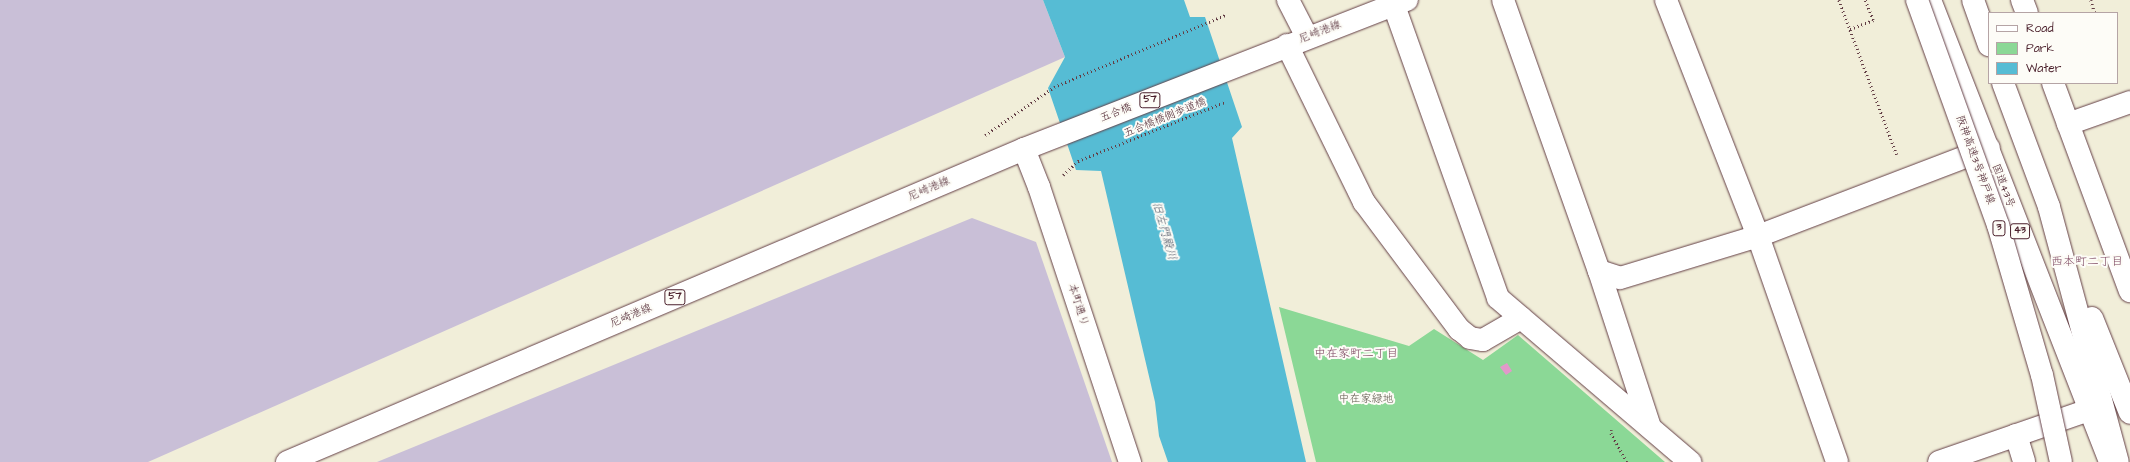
<!DOCTYPE html>
<html>
<head>
<meta charset="utf-8">
<style>
	body { margin:0 }
	#map { position:relative; width:2130px; height:462px; overflow:hidden; background:#f1eed9; font-family:"Architects Daughter","Klee One",sans-serif }
	div>[style] { position:absolute }
	[style*='--x'] { left:calc(var(--x)*1px); top:calc(var(--y)*1px); width:calc(var(--w)*1px); rotate:calc(var(--a)*1deg) }
	.industrial>* { inset:0; background:#c9bfd7 }
	.green>* { inset:0; background:#8bd896 }
	.water>* { inset:0; background:#56bcd4 }
	.building>* { inset:0; background:#e298ca }
	.path>* { height:2.5px; margin-top:-1.25px; transform-origin:0; background:repeating-linear-gradient(90deg,#633e45 0 1px,transparent 0 4px) }
	.roads { filter:drop-shadow(0 0 1px #633e45) drop-shadow(0 0 1px #633e45) }
	.minor>* { height:22px; margin:-11px; padding:0 11px; transform-origin:11px; border-radius:11px; background:#fff }
	.tertiary>* { height:22px; margin:-11px; padding:0 11px; transform-origin:11px; border-radius:11px; background:#fff }
	.primary>* { height:22px; margin:-11px; padding:0 11px; transform-origin:11px; border-radius:11px; background:#fff }
	.trunk>* { height:22px; margin:-11px; padding:0 11px; transform-origin:11px; border-radius:11px; background:#fff }
	.motorway>* { height:22px; margin:-11px; padding:0 11px; transform-origin:11px; border-radius:11px; background:#fff }
	.bridges { filter:drop-shadow(0 0 1px #633e45) drop-shadow(0 0 1px #633e45) }
	.motorway-bridge>* { height:22px; margin:-11px; padding:0 11px; transform-origin:11px; border-radius:11px; background:#fff }
	span { translate:-50% -50%; white-space:nowrap; text-align:center; line-height:1.15; -webkit-text-stroke:4px #fdfcf7; paint-order:stroke }
	.shield-label span { padding:1px 3px; background:#fdfcf7; border:1px solid; border-radius:3px; -webkit-text-stroke-width:0 }
	.shield-label { font-size:10px; color:#4a1f2b; font-weight:700 }
	.street-label { font-size:11px; color:#4a1f2b }
	.park-label { font-size:11px; color:#5e564b }
	.water-label { font-size:12px; color:#4e5666; font-style:italic }
	.neighbourhood-label { font-size:12px; color:#7f4963 }
	.legend { position:absolute; left:1988px; top:12px; width:130px; height:72px; box-sizing:border-box; background:#fdfcf7; border:1px solid #b5a4a5; margin:0; padding:5px 7px; list-style:none; font-size:12px; color:#4a1f2b }
	.legend li { display:flex; align-items:center; gap:8px; height:20px }
	.legend b { width:20px; border:1px solid #b5a4a5 }
</style>
</head>
<body>
<div id="map">
	<div class="industrial">
		<div style="clip-path:polygon(0 0,1043px 0,1065px 57px,148px 462px,0 462px)"></div>
		<div style="clip-path:polygon(972px 218px,1036px 242px,1112px 462px,377px 462px)"></div>
	</div>
	<div class="green">
		<div style="clip-path:polygon(1279px 307px,1409px 346px,1434px 329px,1483px 360px,1518px 335px,1665px 462px,1316px 462px)"></div>
	</div>
	<div class="water">
		<div style="clip-path:polygon(1043px 0,1184px 0,1190px 17px,1205px 17px,1242px 127px,1232px 138px,1306px 462px,1168px 462px,1159px 436px,1155px 402px,1101px 171px,1076px 170px,1048px 88px,1065px 57px)"></div>
	</div>
	<div class="building">
		<div style="clip-path:polygon(1507px 363px,1512px 371px,1506px 375px,1500px 367px)"></div>
	</div>
	<div class="path">
		<div style="--x:1839;--y:0;--w:165;--a:69.5"></div>
		<div style="--x:2091;--y:0;--w:14;--a:73"></div>
		<div style="--x:1850;--y:29;--w:25;--a:-21"></div>
		<div style="--x:1873;--y:20;--w:22;--a:-112"></div>
		<div style="--x:985;--y:135;--w:84;--a:-34.8"></div>
		<div style="--x:1054;--y:87;--w:186;--a:-22.8"></div>
		<div style="--x:1063;--y:175;--w:21;--a:-43"></div>
		<div style="--x:1078;--y:161;--w:158;--a:-21.9"></div>
		<div style="--x:1612;--y:430;--w:3;--a:108"></div>
		<div style="--x:1611;--y:433;--w:33;--a:61"></div>
	</div>
	<div class="roads">
		<div class="minor">
			<div style="--x:1288;--y:0;--w:42;--a:62.8"></div>
			<div style="--x:1392;--y:0;--w:316;--a:70.4"></div>
			<div style="--x:1498;--y:298;--w:253;--a:40.5"></div>
			<div style="--x:1503;--y:0;--w:288;--a:70.5"></div>
			<div style="--x:1599;--y:271;--w:22;--a:18"></div>
			<div style="--x:1620;--y:278;--w:144;--a:-16.9"></div>
			<div style="--x:1758;--y:236;--w:247;--a:-20.9"></div>
			<div style="--x:1666;--y:0;--w:253;--a:68.7"></div>
			<div style="--x:1758;--y:236;--w:239;--a:70.7"></div>
			<div style="--x:1287;--y:45;--w:175;--a:63.9"></div>
			<div style="--x:1364;--y:202;--w:159;--a:53.2"></div>
			<div style="--x:1459;--y:329;--w:14;--a:39"></div>
			<div style="--x:1470;--y:338;--w:13;--a:9"></div>
			<div style="--x:1483;--y:340;--w:44;--a:-30.1"></div>
			<div style="--x:2068;--y:124;--w:66;--a:-19.5"></div>
			<div style="--x:1599;--y:271;--w:164;--a:71.9"></div>
			<div style="--x:2016;--y:435;--w:28;--a:73"></div>
			<div style="--x:1939;--y:462;--w:159;--a:-19.1"></div>
		</div>
		<div class="tertiary">
			<div style="--x:1024;--y:149;--w:41;--a:68.5"></div>
			<div style="--x:1039;--y:187;--w:290;--a:71.7"></div>
		</div>
		<div class="primary">
			<div style="--x:287;--y:462;--w:801;--a:-23.01"></div>
			<div style="--x:1024;--y:149;--w:411;--a:-21.3"></div>
		</div>
		<div class="trunk">
			<div style="--x:1930;--y:0;--w:496;--a:68.7"></div>
			<div style="--x:2022;--y:0;--w:14;--a:69"></div>
			<div style="--x:2053;--y:83;--w:222;--a:69.7"></div>
		</div>
		<div class="motorway">
			<div style="--x:1973;--y:0;--w:48;--a:70.4"></div>
			<div style="--x:2003;--y:83;--w:132;--a:69.6"></div>
			<div style="--x:2049;--y:207;--w:264;--a:74.9"></div>
			<div style="--x:2092;--y:318;--w:102;--a:68.2"></div>
		</div>
	</div>
	<div class="bridges">
		<div class="motorway-bridge">
			<div style="--x:1917;--y:0;--w:239;--a:70.2"></div>
			<div style="--x:1998;--y:225;--w:156;--a:73.7"></div>
			<div style="--x:2042;--y:375;--w:89;--a:77.7"></div>
		</div>
	</div>
	<div class="shield-label">
		<span style="left:1150px;top:100px">57</span>
		<span style="left:1999px;top:228px">3</span>
		<span style="left:2020px;top:231px">43</span>
		<span style="left:675px;top:297px">57</span>
	</div>
	<div class="street-label">
		<span style="left:1320px;top:32px;rotate:-21deg">尼崎港線</span>
		<span style="left:1116px;top:113px;rotate:-21deg">五合橋</span>
		<span style="left:1165px;top:118px;rotate:-22deg">五合橋橋側歩道橋</span>
		<span style="left:1975px;top:160px;rotate:70deg">阪神高速3号神戸線</span>
		<span style="left:2003px;top:186px;rotate:69deg">国道43号</span>
		<span style="left:929px;top:189px;rotate:-23deg">尼崎港線</span>
		<span style="left:1078px;top:305px;rotate:72deg">本町通り</span>
		<span style="left:631px;top:316px;rotate:-23deg">尼崎港線</span>
	</div>
	<div class="park-label">
		<span style="left:1366px;top:399px">中在家緑地</span>
	</div>
	<div class="water-label">
		<span style="left:1164px;top:231px;rotate:74deg">旧左門殿川</span>
	</div>
	<div class="neighbourhood-label">
		<span style="left:2087px;top:262px">西本町二丁目</span>
		<span style="left:1356px;top:354px">中在家町二丁目</span>
	</div>
	<ul class="legend">
	<li><b style="height:5px;background:#fff"></b>Road</li>
	<li><b style="height:11px;background:#8bd896"></b>Park</li>
	<li><b style="height:11px;background:#56bcd4"></b>Water</li>
	</ul>
</div>
</body>
</html>
